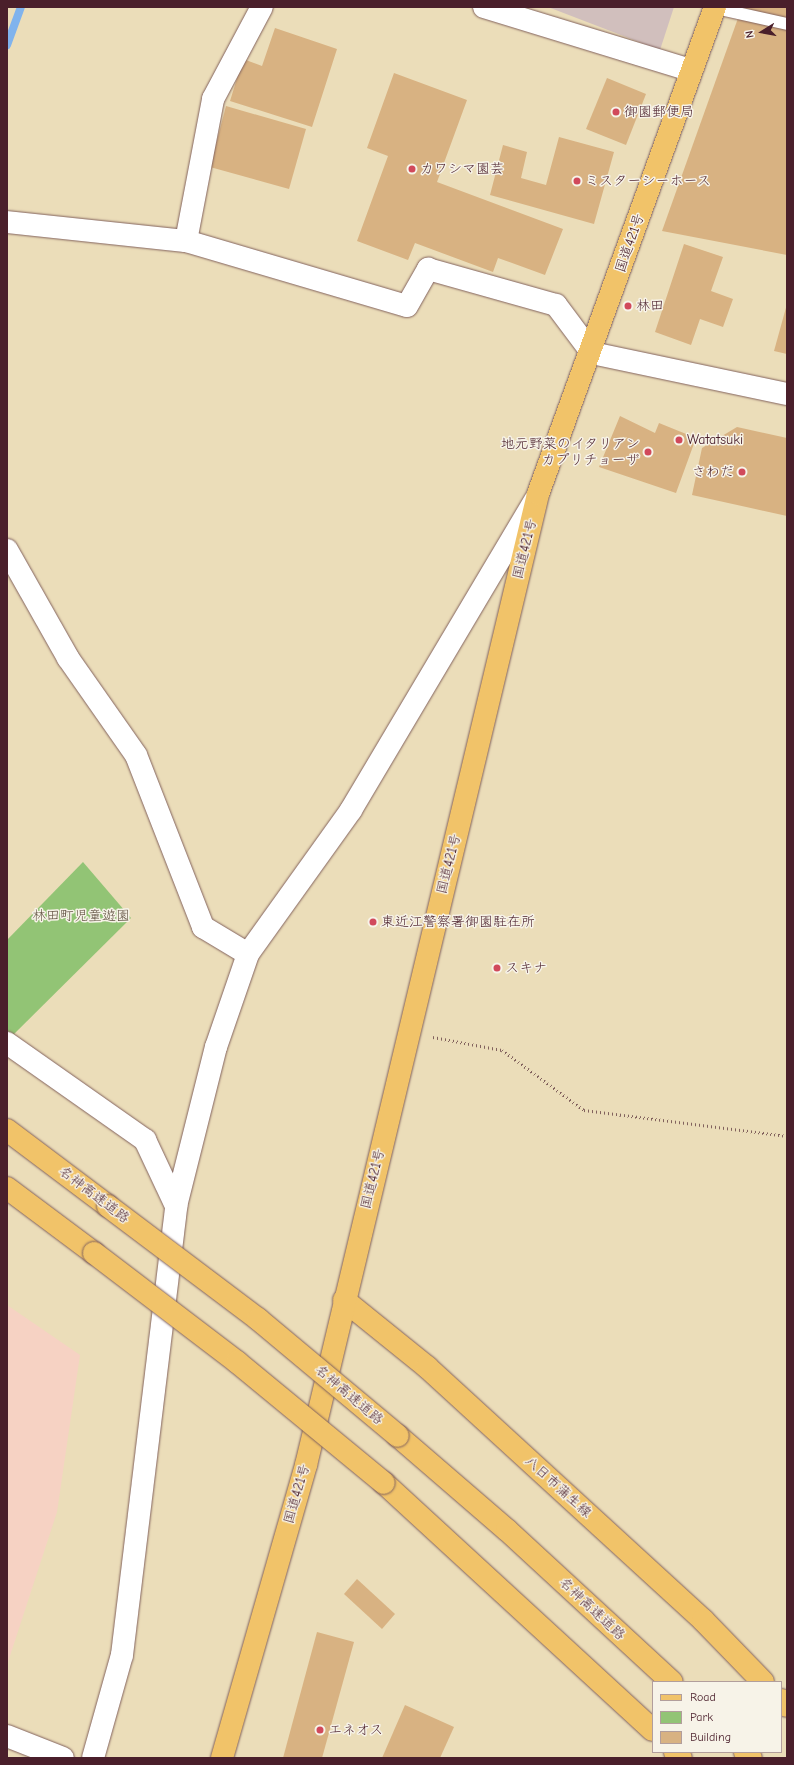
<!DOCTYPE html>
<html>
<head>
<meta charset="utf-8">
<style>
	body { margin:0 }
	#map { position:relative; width:794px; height:1765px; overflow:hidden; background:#ebddb9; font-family:"Comic Neue","Klee One",sans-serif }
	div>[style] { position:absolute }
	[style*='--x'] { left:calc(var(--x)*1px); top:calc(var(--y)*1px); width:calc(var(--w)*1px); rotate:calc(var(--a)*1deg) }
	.built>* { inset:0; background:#f6d2c3 }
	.industrial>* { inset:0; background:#d1bfbd }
	.green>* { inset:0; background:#92c475 }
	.stream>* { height:8px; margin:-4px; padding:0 4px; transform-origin:4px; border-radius:4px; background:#80b3ed }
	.building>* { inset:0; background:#d8b282 }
	.path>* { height:2.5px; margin-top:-1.25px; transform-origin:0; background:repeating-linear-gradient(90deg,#82625d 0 1px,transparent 0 4px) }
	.roads { filter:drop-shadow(0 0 1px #82625d) drop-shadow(0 0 1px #82625d) }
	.service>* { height:12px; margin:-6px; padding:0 6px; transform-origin:6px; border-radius:6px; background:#fff }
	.minor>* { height:22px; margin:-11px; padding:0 11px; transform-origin:11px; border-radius:11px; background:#fff }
	.tertiary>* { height:22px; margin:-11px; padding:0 11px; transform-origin:11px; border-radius:11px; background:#fff }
	.primary>* { height:22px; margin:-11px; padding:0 11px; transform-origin:11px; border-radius:11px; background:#f1c369 }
	.trunk>* { height:22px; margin:-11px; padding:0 11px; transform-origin:11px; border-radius:11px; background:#f1c369 }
	.motorway>* { height:22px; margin:-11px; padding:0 11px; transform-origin:11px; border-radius:11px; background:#f1c369 }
	.bridges { filter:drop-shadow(0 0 1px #82625d) drop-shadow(0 0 1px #82625d) }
	.motorway-bridge>* { height:22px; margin:-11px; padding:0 11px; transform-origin:11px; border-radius:11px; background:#f1c369 }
	.dots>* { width:11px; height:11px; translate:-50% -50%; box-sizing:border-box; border:2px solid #f7f3e8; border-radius:50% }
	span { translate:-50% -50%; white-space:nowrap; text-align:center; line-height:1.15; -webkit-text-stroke:3px #f7f3e8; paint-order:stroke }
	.poi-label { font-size:14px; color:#4a1f2b }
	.left { translate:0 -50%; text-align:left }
	.right { translate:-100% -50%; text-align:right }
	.street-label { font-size:14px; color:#4a1f2b }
	.park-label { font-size:14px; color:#605141 }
	.frame { position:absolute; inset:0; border:8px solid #4a1f2b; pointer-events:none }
	.legend { position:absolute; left:652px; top:1681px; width:130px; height:72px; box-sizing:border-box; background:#f7f3e8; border:1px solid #b29e9c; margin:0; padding:5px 7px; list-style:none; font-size:12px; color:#4a1f2b }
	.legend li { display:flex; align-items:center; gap:8px; height:20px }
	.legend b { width:20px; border:1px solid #b29e9c }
	.north { position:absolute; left:742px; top:12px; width:40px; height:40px; -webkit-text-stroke:3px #f7f3e8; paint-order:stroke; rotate:259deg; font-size:11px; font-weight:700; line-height:16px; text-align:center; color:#4a1f2b }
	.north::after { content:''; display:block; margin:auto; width:14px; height:18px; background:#4a1f2b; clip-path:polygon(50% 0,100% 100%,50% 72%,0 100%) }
</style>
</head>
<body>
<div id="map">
	<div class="built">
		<div style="clip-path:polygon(7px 1305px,80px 1355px,57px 1512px,7px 1665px)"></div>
	</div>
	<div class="industrial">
		<div style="clip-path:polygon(548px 7px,674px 7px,660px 50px)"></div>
	</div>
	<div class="green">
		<div style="clip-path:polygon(83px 862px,131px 918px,7px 1041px,7px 940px)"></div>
	</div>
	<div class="stream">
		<div style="--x:7;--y:45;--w:40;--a:-69.8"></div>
	</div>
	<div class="building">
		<div style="clip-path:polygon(742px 7px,787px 7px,787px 255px,662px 231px)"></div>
		<div style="clip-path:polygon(275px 28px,337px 49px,312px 127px,230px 101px,243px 59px,262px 66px)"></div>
		<div style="clip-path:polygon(394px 73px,467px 100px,437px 182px,563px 229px,545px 275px,498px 258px,493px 272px,415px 243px,408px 260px,357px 241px,388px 156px,367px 148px)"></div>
		<div style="clip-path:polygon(607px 78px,646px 94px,626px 145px,586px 129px)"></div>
		<div style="clip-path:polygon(226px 106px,306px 129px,289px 189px,210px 167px)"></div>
		<div style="clip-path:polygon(559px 137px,614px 152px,594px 224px,490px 195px,503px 145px,527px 152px,521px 178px,546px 185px)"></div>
		<div style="clip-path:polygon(684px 244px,723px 257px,711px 291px,733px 299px,723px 327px,700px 319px,691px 345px,655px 332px)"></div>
		<div style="clip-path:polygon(787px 304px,787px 354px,774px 351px)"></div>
		<div style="clip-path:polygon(620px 416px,655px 433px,659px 423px,696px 438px,676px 493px,599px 467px)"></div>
		<div style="clip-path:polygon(737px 427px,787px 438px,787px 516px,692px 495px,702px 448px)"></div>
		<div style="clip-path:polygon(357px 1579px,395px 1614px,382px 1629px,344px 1594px)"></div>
		<div style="clip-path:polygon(317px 1632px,354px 1642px,322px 1758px,283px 1758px)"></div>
		<div style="clip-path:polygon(405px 1705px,454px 1727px,440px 1758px,382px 1758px)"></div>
	</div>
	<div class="path">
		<div style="--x:433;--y:1037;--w:70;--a:10.7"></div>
		<div style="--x:502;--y:1050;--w:102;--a:36.2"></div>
		<div style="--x:584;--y:1110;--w:205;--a:7.3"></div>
	</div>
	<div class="roads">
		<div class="service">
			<div style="--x:715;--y:8;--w:74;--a:12.5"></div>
		</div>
		<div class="minor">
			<div style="--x:484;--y:7;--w:215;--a:17"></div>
			<div style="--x:7;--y:222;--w:180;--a:6.1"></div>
			<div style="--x:186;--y:241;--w:230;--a:16.4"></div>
			<div style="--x:407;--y:306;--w:43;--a:-60.4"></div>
			<div style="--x:428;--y:269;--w:133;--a:15.7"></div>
			<div style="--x:556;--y:305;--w:60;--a:53.1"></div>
			<div style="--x:186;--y:241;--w:145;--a:-79.2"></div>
			<div style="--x:213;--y:99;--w:104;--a:-62"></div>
			<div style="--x:7;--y:550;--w:124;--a:60.5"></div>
			<div style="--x:68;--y:658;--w:118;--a:55"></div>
			<div style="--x:136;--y:755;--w:185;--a:68.7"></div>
			<div style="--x:203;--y:927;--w:52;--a:31"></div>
			<div style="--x:7;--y:1043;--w:169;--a:35.1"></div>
			<div style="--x:145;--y:1140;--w:73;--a:64.8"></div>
			<div style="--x:7;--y:1736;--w:60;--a:21.4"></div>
			<div style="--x:93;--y:1758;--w:107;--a:-74.3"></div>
			<div style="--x:122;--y:1655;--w:452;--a:-83.1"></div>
			<div style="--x:176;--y:1206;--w:164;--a:-75.9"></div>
			<div style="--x:216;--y:1047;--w:98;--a:-71"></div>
			<div style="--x:248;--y:954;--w:177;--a:-54.4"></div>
			<div style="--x:351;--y:810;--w:360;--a:-59.3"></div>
		</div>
		<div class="tertiary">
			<div style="--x:592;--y:353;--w:199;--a:11.9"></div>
		</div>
		<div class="primary">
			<div style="--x:344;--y:1300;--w:107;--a:38.9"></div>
			<div style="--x:427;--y:1367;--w:374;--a:42.5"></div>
			<div style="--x:703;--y:1620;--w:86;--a:45.9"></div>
			<div style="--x:781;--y:1700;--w:8;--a:45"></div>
		</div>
		<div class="trunk">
			<div style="--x:222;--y:1758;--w:305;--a:-74"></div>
			<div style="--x:306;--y:1465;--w:998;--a:-76.56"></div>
			<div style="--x:538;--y:494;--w:518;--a:-70.03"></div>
		</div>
		<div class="motorway">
			<div style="--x:7;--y:1130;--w:126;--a:37"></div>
			<div style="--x:7;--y:1188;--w:109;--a:36.8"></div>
			<div style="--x:398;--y:1436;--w:144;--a:40.8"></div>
			<div style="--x:507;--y:1530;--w:224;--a:42.7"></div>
			<div style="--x:384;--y:1483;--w:365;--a:42.6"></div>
			<div style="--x:675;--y:1752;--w:8;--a:45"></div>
			<div style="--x:745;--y:1752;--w:8;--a:45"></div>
		</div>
	</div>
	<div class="bridges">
		<div class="motorway-bridge">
			<div style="--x:108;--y:1206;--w:188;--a:37"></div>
			<div style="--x:258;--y:1319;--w:182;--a:39.9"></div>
			<div style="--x:94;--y:1253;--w:180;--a:37.3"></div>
			<div style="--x:237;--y:1362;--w:190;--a:39.5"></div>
		</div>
	</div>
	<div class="dots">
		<div style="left:616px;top:112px;background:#d1495b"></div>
		<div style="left:412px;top:169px;background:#d1495b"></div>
		<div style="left:577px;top:181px;background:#d1495b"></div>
		<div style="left:628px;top:306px;background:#d1495b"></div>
		<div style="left:679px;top:440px;background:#d1495b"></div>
		<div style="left:648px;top:452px;background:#d1495b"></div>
		<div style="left:742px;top:472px;background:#d1495b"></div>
		<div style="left:373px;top:922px;background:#d1495b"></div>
		<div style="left:497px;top:968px;background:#d1495b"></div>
		<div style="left:320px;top:1730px;background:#d1495b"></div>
	</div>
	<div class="poi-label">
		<span class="left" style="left:624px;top:112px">御園郵便局</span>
		<span class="left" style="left:420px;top:169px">カワシマ園芸</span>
		<span class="left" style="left:585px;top:181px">ミスターシーホース</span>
		<span class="left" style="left:636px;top:306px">林田</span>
		<span class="left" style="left:687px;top:440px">Watatsuki</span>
		<span class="right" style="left:640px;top:452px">地元野菜のイタリアン<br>カプリチョーザ</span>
		<span class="right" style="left:734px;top:472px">さわだ</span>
		<span class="left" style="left:381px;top:922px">東近江警察署御園駐在所</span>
		<span class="left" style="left:505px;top:968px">スキナ</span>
		<span class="left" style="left:328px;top:1730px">エネオス</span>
	</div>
	<div class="street-label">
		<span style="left:630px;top:243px;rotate:-71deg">国道421号</span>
		<span style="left:525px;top:549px;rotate:-76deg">国道421号</span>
		<span style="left:449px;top:864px;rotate:-76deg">国道421号</span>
		<span style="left:373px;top:1179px;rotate:-76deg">国道421号</span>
		<span style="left:94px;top:1195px;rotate:37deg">名神高速道路</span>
		<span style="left:349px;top:1395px;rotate:40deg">名神高速道路</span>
		<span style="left:558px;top:1487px;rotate:42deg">八日市蒲生線</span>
		<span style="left:297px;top:1494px;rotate:-74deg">国道421号</span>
		<span style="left:592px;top:1609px;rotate:43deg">名神高速道路</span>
	</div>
	<div class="park-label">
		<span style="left:81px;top:916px">林田町児童遊園</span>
	</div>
	<div class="frame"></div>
	<ul class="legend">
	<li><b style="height:5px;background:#f1c369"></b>Road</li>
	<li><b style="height:11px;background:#92c475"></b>Park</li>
	<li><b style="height:11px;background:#d8b282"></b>Building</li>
	</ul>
	<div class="north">N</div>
</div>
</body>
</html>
